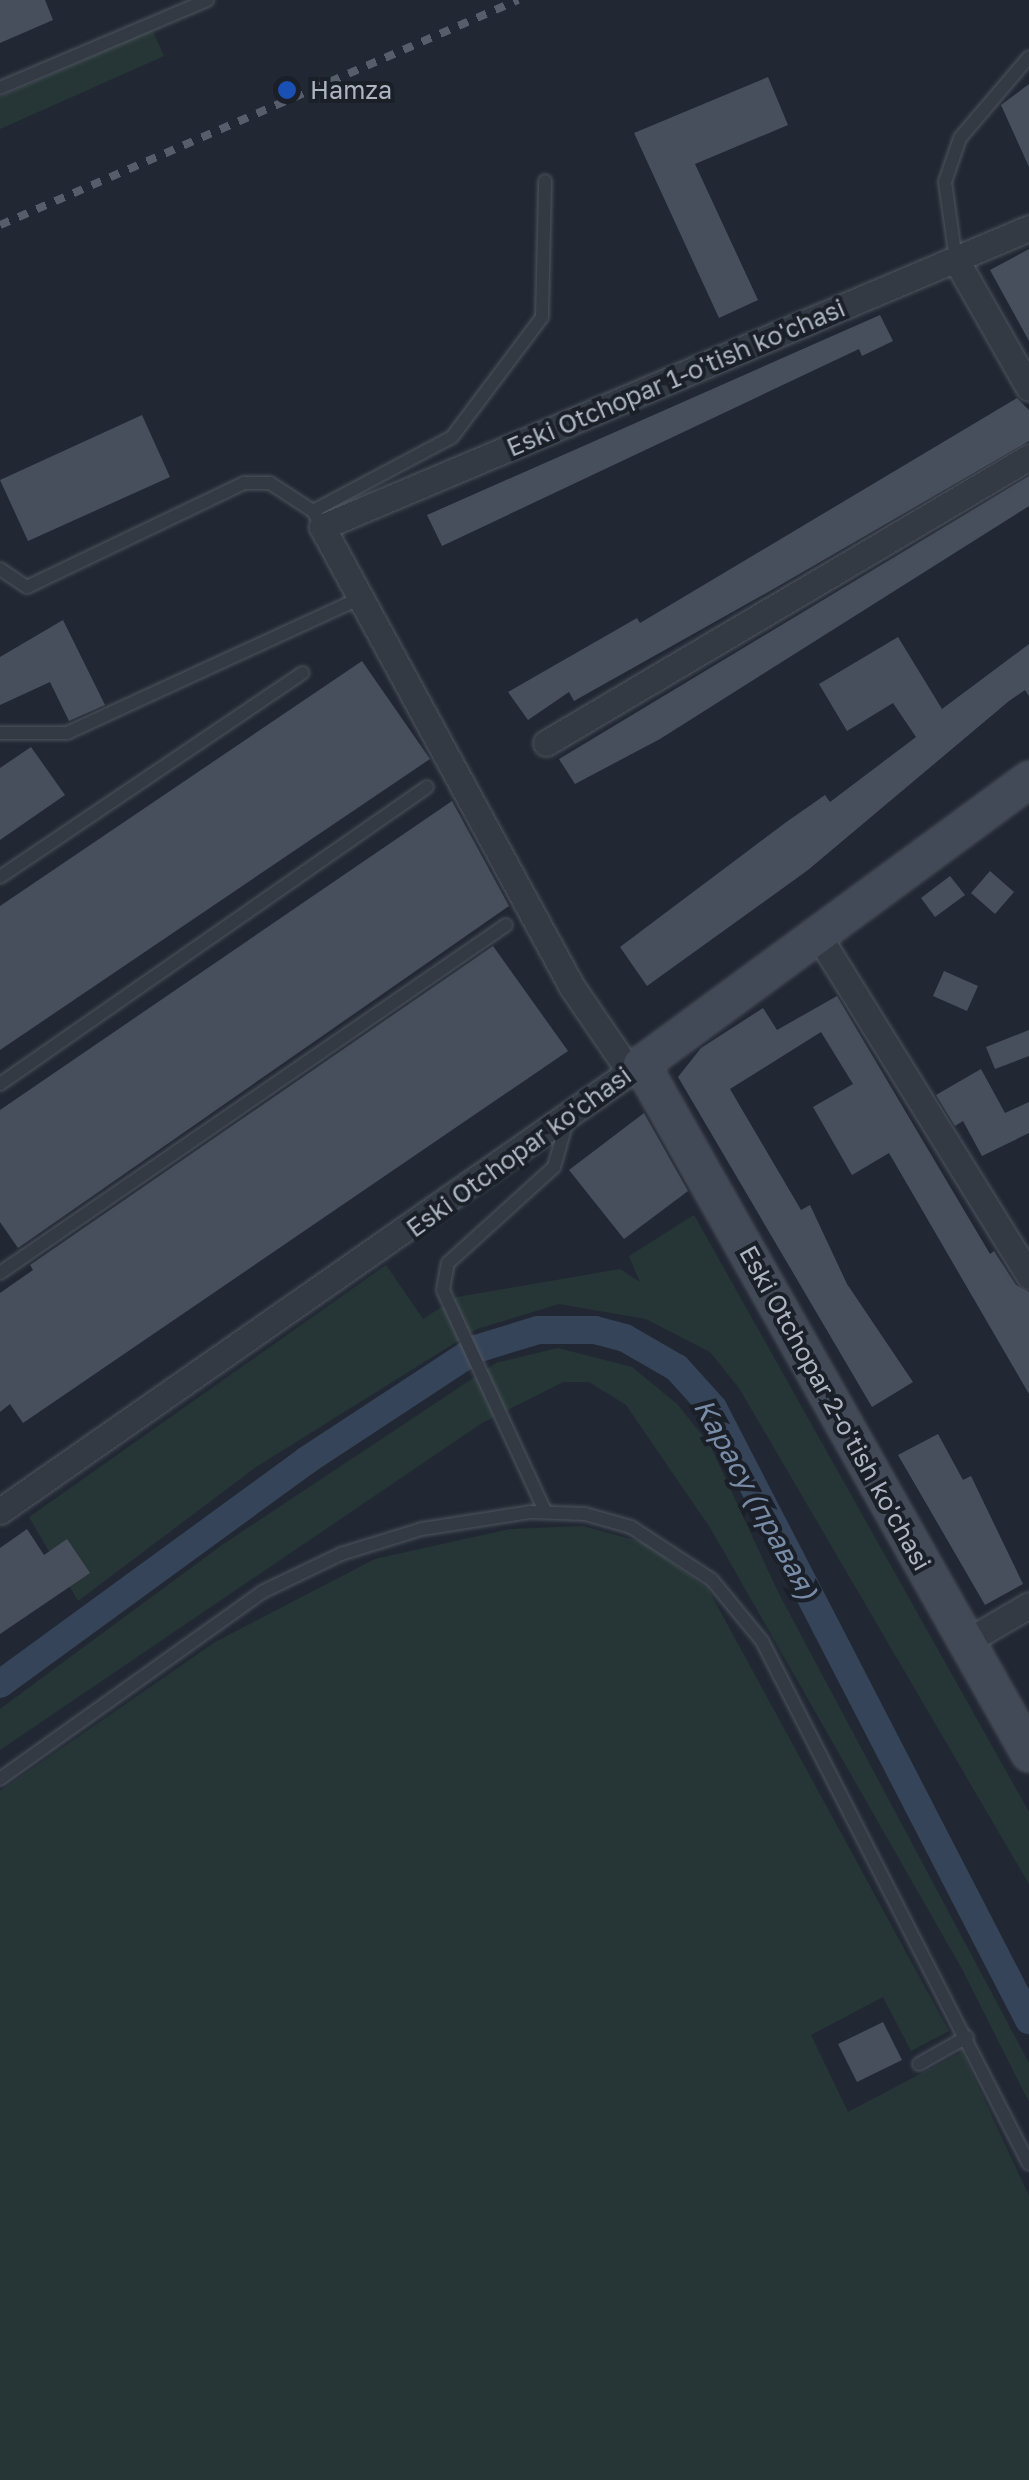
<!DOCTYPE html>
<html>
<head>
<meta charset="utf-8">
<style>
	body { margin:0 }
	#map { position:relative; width:1029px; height:2480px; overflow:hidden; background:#212833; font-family:"Golos Text",sans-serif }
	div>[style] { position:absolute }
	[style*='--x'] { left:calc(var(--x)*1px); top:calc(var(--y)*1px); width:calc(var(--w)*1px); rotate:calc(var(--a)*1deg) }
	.green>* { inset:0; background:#263636 }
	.canal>* { height:28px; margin:-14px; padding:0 14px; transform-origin:14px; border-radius:14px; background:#364459 }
	.building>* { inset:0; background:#474f5d }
	.roads { filter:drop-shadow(0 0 2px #4e555f) drop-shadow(0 0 2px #4e555f) }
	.lane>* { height:12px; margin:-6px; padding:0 6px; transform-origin:6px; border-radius:6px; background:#343a44 }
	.street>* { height:25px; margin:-12.5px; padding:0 12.5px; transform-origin:12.5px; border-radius:12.5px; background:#343a44 }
	.secondary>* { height:35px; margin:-17.5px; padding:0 17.5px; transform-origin:17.5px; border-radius:17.5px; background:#424a57 }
	.rail>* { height:8px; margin-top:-4px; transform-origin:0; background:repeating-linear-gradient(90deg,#565e6b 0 10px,transparent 0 20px) }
	.dots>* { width:28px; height:28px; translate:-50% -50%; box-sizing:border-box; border:5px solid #1a1f28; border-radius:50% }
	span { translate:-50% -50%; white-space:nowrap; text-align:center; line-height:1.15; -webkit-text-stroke:8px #1a1f28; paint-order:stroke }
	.poi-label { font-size:25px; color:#aeb5c1 }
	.left { translate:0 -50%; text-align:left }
	.street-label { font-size:25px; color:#aeb5c1 }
	.water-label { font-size:28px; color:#798ca7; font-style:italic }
</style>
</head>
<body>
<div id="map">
	<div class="green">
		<div style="clip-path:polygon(152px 29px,164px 56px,0 129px,0 97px)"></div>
		<div style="clip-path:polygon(694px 1215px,1029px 1812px,1029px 1884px,739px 1388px,710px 1352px,646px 1319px,559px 1304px,477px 1329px,256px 1467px,78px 1601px,29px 1517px,386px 1265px,423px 1319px,457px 1297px,620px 1269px,640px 1282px,629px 1256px)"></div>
		<div style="clip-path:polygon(558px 1348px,632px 1367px,677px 1404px,710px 1445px,778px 1592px,1029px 2063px,1029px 2102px,962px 1969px,711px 1529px,626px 1405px,589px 1382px,563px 1382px,482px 1423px,0 1750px,0 1709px,222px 1545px,496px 1363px)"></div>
		<div style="clip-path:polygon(583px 1526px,645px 1543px,708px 1589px,949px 2031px,911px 2051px,883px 1997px,811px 2035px,848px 2112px,962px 2052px,1029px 2196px,1029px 2480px,0 2480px,0 1791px,215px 1642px,375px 1559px,510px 1529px)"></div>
	</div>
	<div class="canal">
		<div style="--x:0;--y:1684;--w:380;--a:-36.1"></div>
		<div style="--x:307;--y:1460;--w:202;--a:-33.3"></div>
		<div style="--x:476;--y:1349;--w:65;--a:-17"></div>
		<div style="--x:538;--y:1330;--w:57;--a:0"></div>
		<div style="--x:595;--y:1330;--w:31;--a:15"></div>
		<div style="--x:625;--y:1338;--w:60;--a:30"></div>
		<div style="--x:677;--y:1368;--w:54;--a:48"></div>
		<div style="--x:713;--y:1408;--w:689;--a:62.69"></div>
	</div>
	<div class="building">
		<div style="clip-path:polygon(0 0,45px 0,53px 20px,0 43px)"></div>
		<div style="clip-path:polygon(768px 77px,788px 125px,695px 164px,758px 300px,719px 318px,634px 133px)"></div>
		<div style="clip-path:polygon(1029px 84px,1029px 167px,1001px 105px)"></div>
		<div style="clip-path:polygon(1029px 249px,1029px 341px,990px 270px)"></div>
		<div style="clip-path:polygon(880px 315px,893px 341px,862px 356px,859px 349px,442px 546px,427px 515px)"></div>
		<div style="clip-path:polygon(1017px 398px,1029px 410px,1029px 441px,770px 591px,574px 701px,569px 692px,528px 720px,508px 692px,637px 618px,640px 623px)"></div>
		<div style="clip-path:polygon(142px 415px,170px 477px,28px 541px,0 480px)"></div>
		<div style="clip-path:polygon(1029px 476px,1029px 506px,660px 739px,575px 784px,559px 759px)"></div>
		<div style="clip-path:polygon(63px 620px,105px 705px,69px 721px,50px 682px,0 705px,0 657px)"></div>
		<div style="clip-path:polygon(898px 637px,942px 709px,1029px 644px,1029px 696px,1025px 690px,1009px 701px,808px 870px,647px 986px,620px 947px,785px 823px,825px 795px,830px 802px,916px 737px,893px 703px,847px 731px,819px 684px)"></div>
		<div style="clip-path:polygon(362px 661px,430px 759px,0 1050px,0 906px)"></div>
		<div style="clip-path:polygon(31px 747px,65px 795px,0 840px,0 768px)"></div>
		<div style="clip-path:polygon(452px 801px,509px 906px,18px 1248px,0 1222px,0 1110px)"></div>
		<div style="clip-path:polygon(990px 871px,1014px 892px,995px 914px,971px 893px)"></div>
		<div style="clip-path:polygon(950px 876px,965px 895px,935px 917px,921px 898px)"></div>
		<div style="clip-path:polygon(493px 946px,568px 1051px,23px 1423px,10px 1404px,0 1412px,0 1293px,33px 1270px,30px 1265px)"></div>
		<div style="clip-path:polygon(944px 971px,978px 986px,967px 1011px,933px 996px)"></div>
		<div style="clip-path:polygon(837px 996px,990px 1254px,994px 1251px,1016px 1285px,1029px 1292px,1029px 1394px,889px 1153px,852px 1175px,813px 1107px,853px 1084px,821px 1032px,730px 1089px,801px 1210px,810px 1205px,847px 1284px,913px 1382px,872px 1407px,678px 1077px,701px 1048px,763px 1008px,777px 1030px)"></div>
		<div style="clip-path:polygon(1029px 1030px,1029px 1056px,995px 1069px,986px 1047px)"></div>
		<div style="clip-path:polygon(981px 1069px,1005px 1113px,1029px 1102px,1029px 1133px,982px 1156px,963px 1121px,955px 1126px,936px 1095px)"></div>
		<div style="clip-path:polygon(644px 1113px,688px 1191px,624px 1239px,569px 1170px)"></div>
		<div style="clip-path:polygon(938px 1434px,963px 1480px,971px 1476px,1023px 1584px,985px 1605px,898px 1455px)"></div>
		<div style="clip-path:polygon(27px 1529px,44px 1555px,67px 1539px,90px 1573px,0 1634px,0 1548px)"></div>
		<div style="clip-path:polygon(883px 2022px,902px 2060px,857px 2082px,838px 2044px)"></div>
	</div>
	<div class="roads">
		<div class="lane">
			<div style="--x:0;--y:88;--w:225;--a:-23"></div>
			<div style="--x:956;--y:260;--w:79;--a:-98"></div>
			<div style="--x:945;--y:182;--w:46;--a:-71.2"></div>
			<div style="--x:960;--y:138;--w:106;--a:-49.6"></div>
			<div style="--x:322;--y:527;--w:18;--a:-119"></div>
			<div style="--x:313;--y:511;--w:157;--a:-28"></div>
			<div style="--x:452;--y:437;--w:150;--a:-53.1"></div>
			<div style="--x:542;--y:317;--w:136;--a:-88.7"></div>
			<div style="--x:0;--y:569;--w:32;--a:34"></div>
			<div style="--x:27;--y:587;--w:241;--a:-25.6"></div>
			<div style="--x:244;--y:483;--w:26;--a:0"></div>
			<div style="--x:270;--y:483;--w:51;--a:33.1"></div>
			<div style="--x:0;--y:733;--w:67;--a:0"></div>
			<div style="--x:67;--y:733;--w:320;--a:-24.7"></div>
			<div style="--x:0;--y:877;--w:365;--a:-34"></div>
			<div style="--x:0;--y:1084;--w:520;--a:-34.82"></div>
			<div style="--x:0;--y:1273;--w:614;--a:-34.52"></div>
			<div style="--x:545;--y:1511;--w:243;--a:-114.8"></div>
			<div style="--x:443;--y:1290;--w:27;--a:-80"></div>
			<div style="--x:448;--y:1263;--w:143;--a:-42.2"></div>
			<div style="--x:554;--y:1167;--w:51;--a:-74.1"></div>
			<div style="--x:0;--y:1779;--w:322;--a:-35.5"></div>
			<div style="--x:262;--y:1592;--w:88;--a:-25.7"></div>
			<div style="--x:341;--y:1554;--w:85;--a:-17.2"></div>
			<div style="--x:422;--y:1529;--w:109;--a:-8.9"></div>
			<div style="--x:530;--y:1512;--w:55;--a:2.1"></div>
			<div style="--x:585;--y:1514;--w:48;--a:15.8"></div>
			<div style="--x:631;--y:1527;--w:97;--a:33.2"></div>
			<div style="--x:712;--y:1580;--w:79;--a:50.7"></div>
			<div style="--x:762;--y:1641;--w:587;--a:62.95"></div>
			<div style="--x:919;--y:2064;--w:55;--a:-29.4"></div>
		</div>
		<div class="street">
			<div style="--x:956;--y:260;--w:147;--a:60.3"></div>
			<div style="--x:546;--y:743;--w:561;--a:-30.63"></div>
			<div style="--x:816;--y:932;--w:405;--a:58.2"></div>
			<div style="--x:630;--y:1072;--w:103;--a:-124.3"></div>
			<div style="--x:572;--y:987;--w:524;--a:-118.52"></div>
			<div style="--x:322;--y:527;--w:768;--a:-22.92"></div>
			<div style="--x:0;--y:1511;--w:781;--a:-34.89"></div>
			<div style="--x:966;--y:1642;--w:73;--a:-30.4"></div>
		</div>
		<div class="secondary">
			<div style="--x:1029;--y:779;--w:481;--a:143.7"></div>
			<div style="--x:641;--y:1064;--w:791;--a:60.61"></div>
		</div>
	</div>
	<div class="rail">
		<div style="--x:0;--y:225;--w:565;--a:-23.48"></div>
	</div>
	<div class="dots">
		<div style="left:287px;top:90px;background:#1a4fb4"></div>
	</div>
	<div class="poi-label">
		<span class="left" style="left:310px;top:90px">Hamza</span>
	</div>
	<div class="street-label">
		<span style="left:676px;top:378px;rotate:-23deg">Eski Otchopar 1-o'tish ko'chasi</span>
		<span style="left:519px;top:1152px;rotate:-36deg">Eski Otchopar ko'chasi</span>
		<span style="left:835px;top:1408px;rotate:61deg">Eski Otchopar 2-o'tish ko'chasi</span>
	</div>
	<div class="water-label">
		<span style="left:756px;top:1499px;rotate:61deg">Карасу (правая)</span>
	</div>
</div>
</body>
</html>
